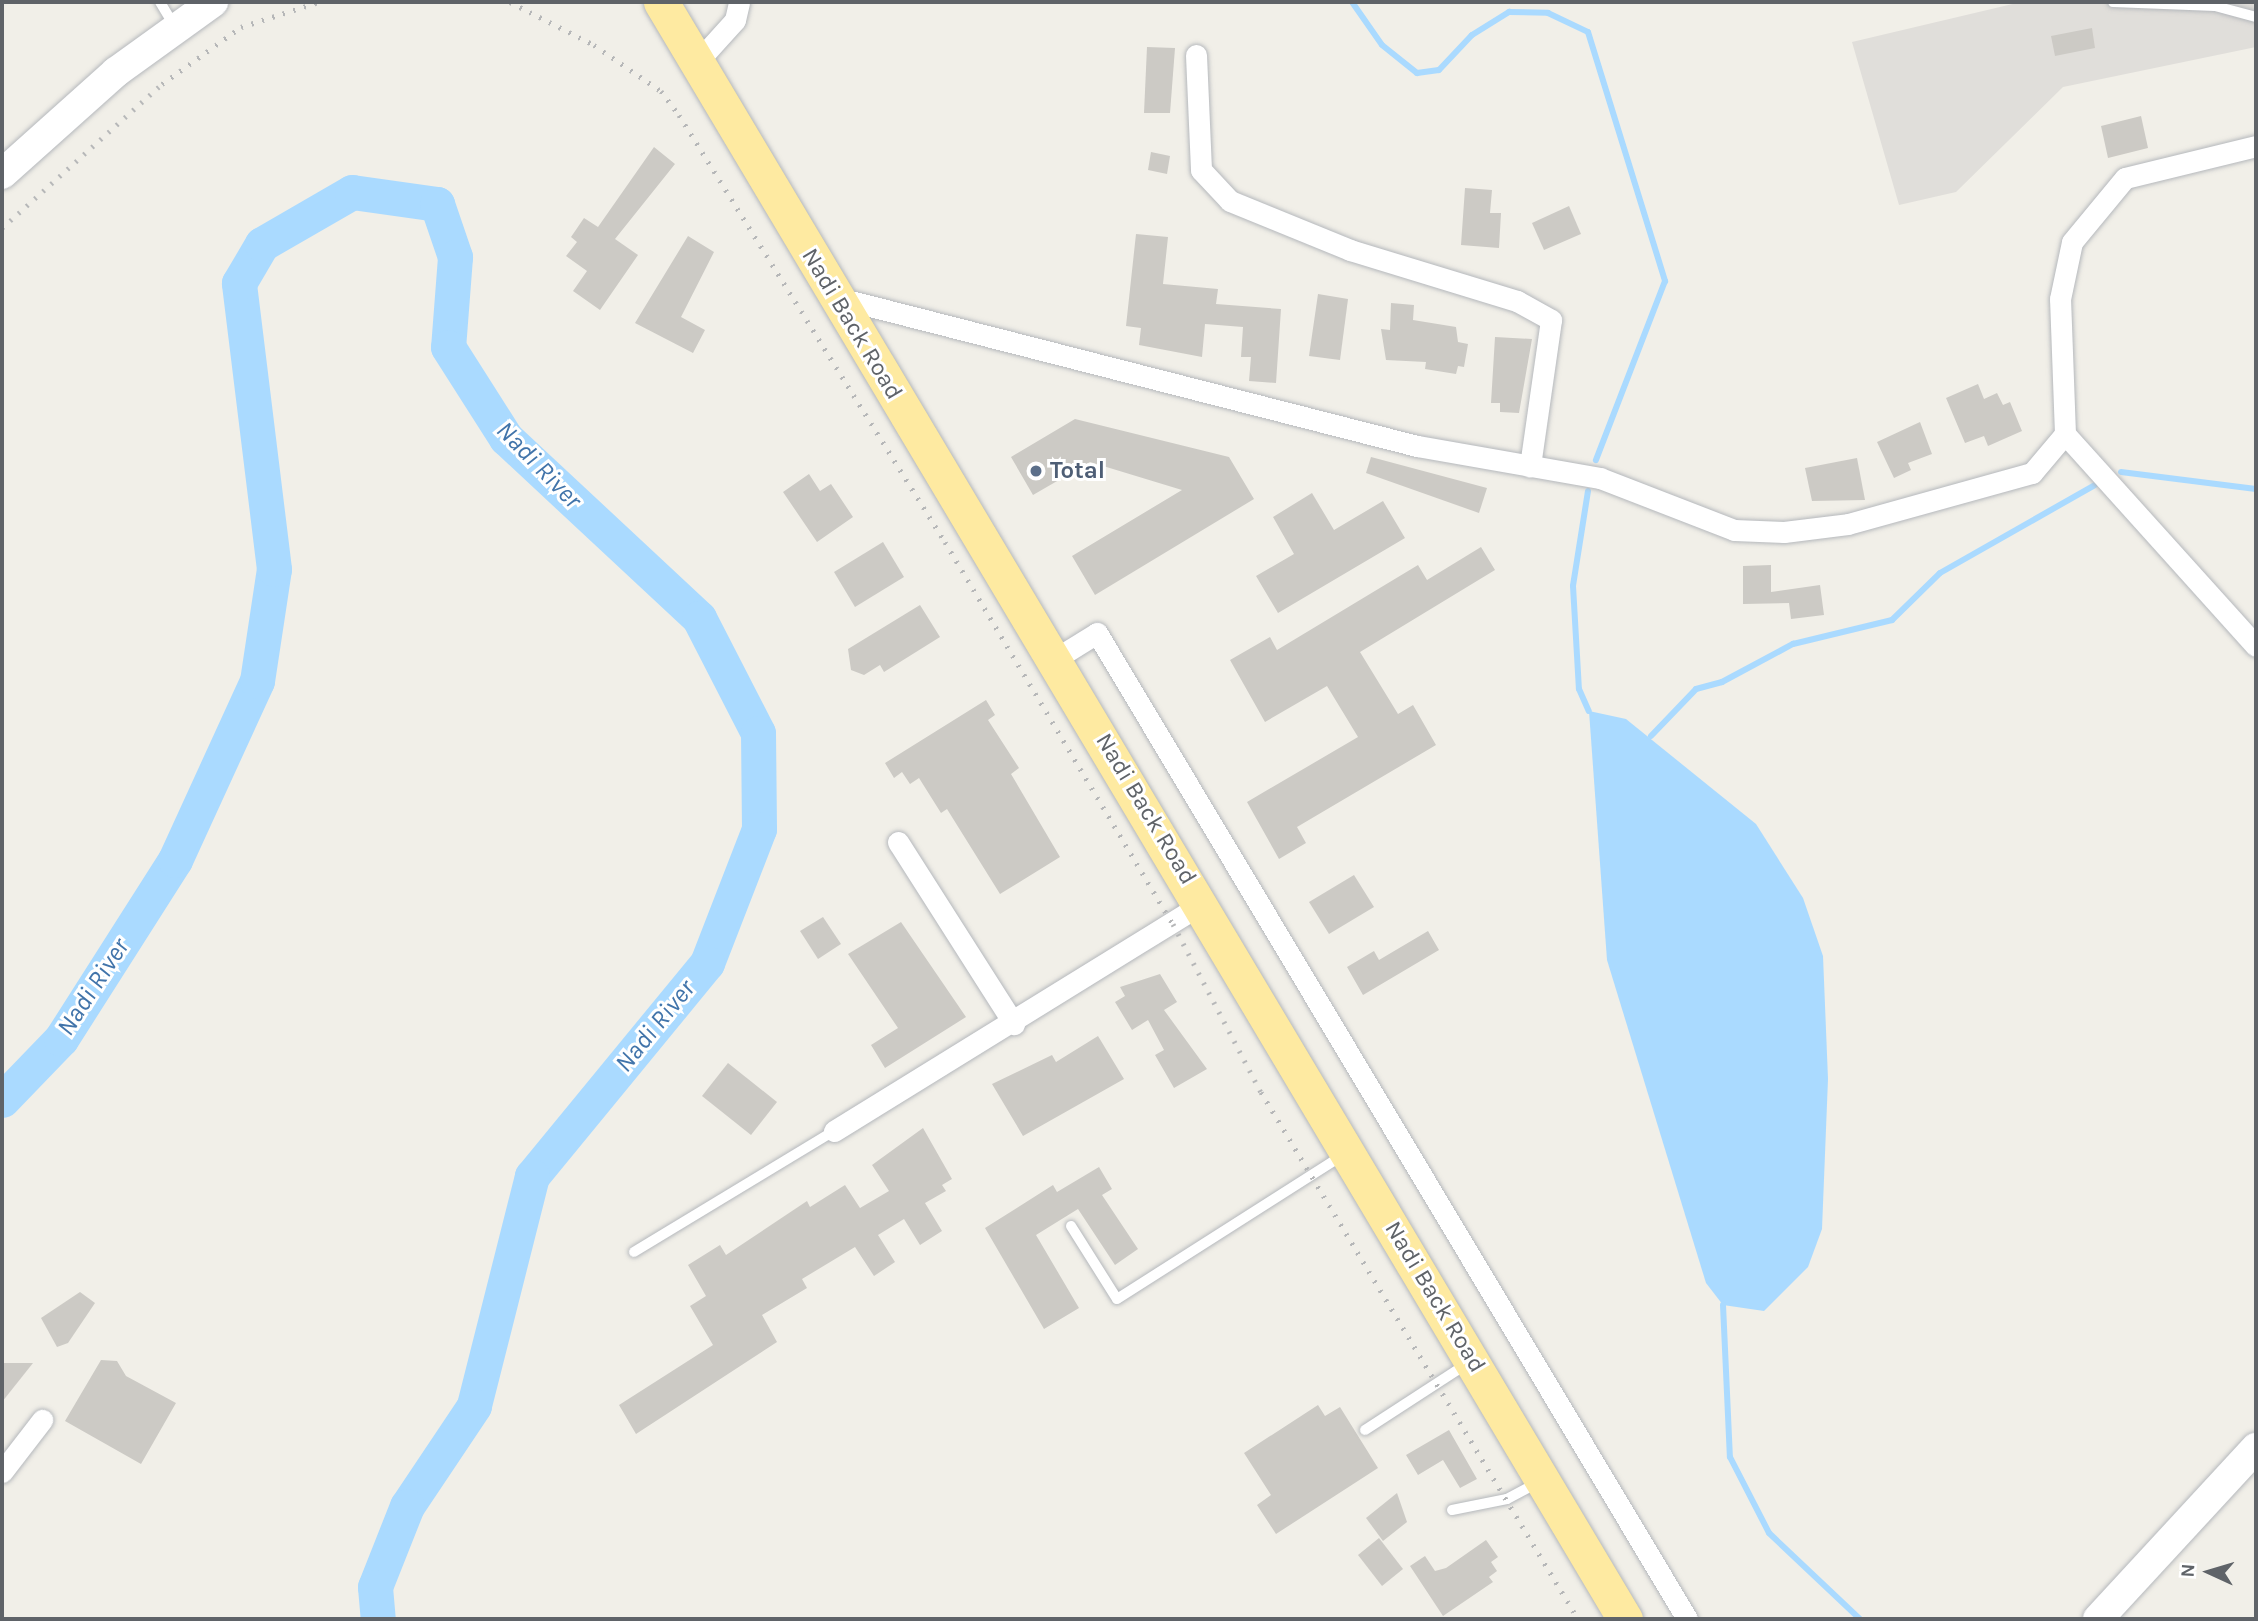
<!DOCTYPE html>
<html>
<head>
<meta charset="utf-8">
<style>
	body { margin:0 }
	#map { position:relative; width:2258px; height:1621px; overflow:hidden; background:#f1efe8; font-family:Karla,sans-serif }
	div>[style] { position:absolute }
	[style*='--x'] { left:calc(var(--x)*1px); top:calc(var(--y)*1px); width:calc(var(--w)*1px); rotate:calc(var(--a)*1deg) }
	.industrial>* { inset:0; background:#e0deda }
	.water>* { inset:0; background:#aadaff }
	.stream>* { height:6px; margin:-3px; padding:0 3px; transform-origin:3px; border-radius:3px; background:#aadaff }
	.river>* { height:35px; margin:-17.5px; padding:0 17.5px; transform-origin:17.5px; border-radius:17.5px; background:#aadaff }
	.building>* { inset:0; background:#cccac5 }
	.roads { filter:drop-shadow(0 0 2px #b5b8bc) drop-shadow(0 0 2px #b5b8bc) }
	.service>* { height:10px; margin:-5px; padding:0 5px; transform-origin:5px; border-radius:5px; background:#fff }
	.minor>* { height:21px; margin:-10.5px; padding:0 10.5px; transform-origin:10.5px; border-radius:10.5px; background:#fff }
	.secondary>* { height:30px; margin:-15px; padding:0 15px; transform-origin:15px; border-radius:15px; background:#fff }
	.trunk>* { height:35px; margin:-17.5px; padding:0 17.5px; transform-origin:17.5px; border-radius:17.5px; background:#feeaa1 }
	.rail>* { height:5px; margin-top:-2.5px; transform-origin:0; background:repeating-linear-gradient(90deg,#b6b7b8 0 2px,transparent 0 11px) }
	.dots>* { width:19px; height:19px; translate:-50% -50%; box-sizing:border-box; border:4px solid #fff; border-radius:50% }
	span { translate:-50% -50%; white-space:nowrap; text-align:center; line-height:1.15; -webkit-text-stroke:6px #fff; paint-order:stroke }
	.street-label { font-size:24px; color:#5f6368 }
	.service-label { font-size:24px; color:#4e5e75; font-weight:700 }
	.left { translate:0 -50%; text-align:left }
	.water-label { font-size:26px; color:#4174aa; font-style:italic }
	.frame { position:absolute; inset:0; border:4px solid #5f6368; pointer-events:none }
	.north { position:absolute; left:2174px; top:1537px; width:70px; height:70px; -webkit-text-stroke:5px #fff; paint-order:stroke; rotate:274deg; font-size:19px; font-weight:700; line-height:28px; text-align:center; color:#5f6368 }
	.north::after { content:''; display:block; margin:auto; width:24px; height:32px; background:#5f6368; clip-path:polygon(50% 0,100% 100%,50% 72%,0 100%) }
</style>
</head>
<body>
<div id="map">
	<div class="industrial">
		<div style="clip-path:polygon(2021px 2px,2256px 2px,2256px 47px,2063px 87px,1956px 192px,1899px 205px,1852px 42px)"></div>
	</div>
	<div class="water">
		<div style="clip-path:polygon(1589px 711px,1626px 719px,1756px 824px,1803px 898px,1823px 956px,1828px 1079px,1822px 1229px,1808px 1267px,1764px 1311px,1723px 1305px,1706px 1283px,1607px 960px)"></div>
	</div>
	<div class="stream">
		<div style="--x:1352;--y:2;--w:52;--a:55.1"></div>
		<div style="--x:1382;--y:45;--w:45;--a:38.7"></div>
		<div style="--x:1417;--y:73;--w:22;--a:-8"></div>
		<div style="--x:1439;--y:70;--w:48;--a:-46.7"></div>
		<div style="--x:1472;--y:35;--w:44;--a:-31.9"></div>
		<div style="--x:1509;--y:12;--w:39;--a:1"></div>
		<div style="--x:1548;--y:13;--w:44;--a:25.4"></div>
		<div style="--x:1588;--y:32;--w:261;--a:72.8"></div>
		<div style="--x:1665;--y:281;--w:192;--a:111.1"></div>
		<div style="--x:2121;--y:472;--w:136;--a:7.2"></div>
		<div style="--x:1588;--y:491;--w:96;--a:99"></div>
		<div style="--x:1573;--y:586;--w:103;--a:86.7"></div>
		<div style="--x:1579;--y:689;--w:24;--a:66"></div>
		<div style="--x:1651;--y:736;--w:65;--a:-46.2"></div>
		<div style="--x:1696;--y:689;--w:27;--a:-15"></div>
		<div style="--x:1722;--y:682;--w:81;--a:-28.2"></div>
		<div style="--x:1793;--y:644;--w:102;--a:-13.6"></div>
		<div style="--x:1892;--y:620;--w:67;--a:-44.4"></div>
		<div style="--x:1940;--y:573;--w:178;--a:-29.6"></div>
		<div style="--x:1723;--y:1305;--w:152;--a:87.4"></div>
		<div style="--x:1730;--y:1457;--w:85;--a:62.8"></div>
		<div style="--x:1769;--y:1533;--w:125;--a:43.4"></div>
	</div>
	<div class="river">
		<div style="--x:2;--y:1100;--w:85;--a:-46"></div>
		<div style="--x:61;--y:1039;--w:212;--a:-57.5"></div>
		<div style="--x:175;--y:860;--w:197;--a:-65.4"></div>
		<div style="--x:257;--y:681;--w:113;--a:-81.4"></div>
		<div style="--x:274;--y:569;--w:288;--a:-97"></div>
		<div style="--x:239;--y:283;--w:45;--a:-59.5"></div>
		<div style="--x:262;--y:244;--w:104;--a:-30"></div>
		<div style="--x:352;--y:192;--w:86;--a:8"></div>
		<div style="--x:437;--y:204;--w:56;--a:71.2"></div>
		<div style="--x:455;--y:257;--w:90;--a:94.4"></div>
		<div style="--x:448;--y:347;--w:108;--a:57.5"></div>
		<div style="--x:506;--y:438;--w:264;--a:43"></div>
		<div style="--x:699;--y:618;--w:129;--a:62.8"></div>
		<div style="--x:758;--y:733;--w:96;--a:89.4"></div>
		<div style="--x:759;--y:829;--w:144;--a:111.2"></div>
		<div style="--x:707;--y:963;--w:276;--a:129.4"></div>
		<div style="--x:532;--y:1176;--w:237;--a:104.2"></div>
		<div style="--x:474;--y:1406;--w:120;--a:123.8"></div>
		<div style="--x:407;--y:1506;--w:87;--a:111.6"></div>
		<div style="--x:375;--y:1587;--w:32;--a:85"></div>
	</div>
	<div class="building">
		<div style="clip-path:polygon(2092px 28px,2095px 48px,2055px 56px,2051px 36px)"></div>
		<div style="clip-path:polygon(1147px 47px,1175px 48px,1170px 113px,1144px 113px)"></div>
		<div style="clip-path:polygon(2141px 116px,2148px 148px,2108px 158px,2101px 126px)"></div>
		<div style="clip-path:polygon(654px 147px,675px 164px,615px 239px,638px 255px,600px 310px,573px 291px,587px 271px,566px 256px,577px 242px,571px 237px,584px 218px,598px 227px)"></div>
		<div style="clip-path:polygon(1151px 152px,1170px 156px,1167px 174px,1148px 170px)"></div>
		<div style="clip-path:polygon(1465px 188px,1492px 190px,1490px 213px,1501px 213px,1499px 248px,1461px 245px)"></div>
		<div style="clip-path:polygon(1569px 206px,1581px 234px,1544px 250px,1532px 223px)"></div>
		<div style="clip-path:polygon(1136px 234px,1168px 237px,1163px 284px,1218px 289px,1216px 304px,1281px 309px,1276px 383px,1249px 381px,1251px 357px,1241px 357px,1243px 327px,1205px 324px,1202px 357px,1139px 345px,1141px 328px,1126px 326px)"></div>
		<div style="clip-path:polygon(688px 236px,714px 252px,681px 317px,705px 330px,693px 353px,635px 323px)"></div>
		<div style="clip-path:polygon(1318px 294px,1348px 299px,1340px 360px,1309px 356px)"></div>
		<div style="clip-path:polygon(1391px 303px,1414px 305px,1413px 320px,1456px 327px,1458px 342px,1468px 344px,1464px 367px,1458px 366px,1456px 374px,1425px 369px,1426px 362px,1386px 360px,1381px 329px,1390px 330px)"></div>
		<div style="clip-path:polygon(1495px 337px,1532px 339px,1519px 413px,1500px 412px,1500px 403px,1491px 403px)"></div>
		<div style="clip-path:polygon(1978px 384px,1984px 399px,1997px 393px,2003px 405px,2010px 402px,2022px 431px,1988px 446px,1984px 436px,1965px 443px,1946px 398px)"></div>
		<div style="clip-path:polygon(1075px 419px,1229px 457px,1254px 499px,1095px 595px,1072px 556px,1182px 490px,1090px 462px,1033px 495px,1011px 457px)"></div>
		<div style="clip-path:polygon(1920px 422px,1932px 454px,1908px 463px,1911px 470px,1894px 478px,1877px 442px)"></div>
		<div style="clip-path:polygon(1371px 457px,1487px 488px,1479px 513px,1366px 473px)"></div>
		<div style="clip-path:polygon(1857px 458px,1865px 500px,1812px 501px,1805px 468px)"></div>
		<div style="clip-path:polygon(809px 474px,820px 491px,831px 484px,853px 517px,817px 542px,783px 492px)"></div>
		<div style="clip-path:polygon(1312px 493px,1334px 530px,1383px 501px,1405px 538px,1278px 613px,1256px 576px,1294px 554px,1273px 517px)"></div>
		<div style="clip-path:polygon(883px 542px,904px 577px,855px 607px,834px 572px)"></div>
		<div style="clip-path:polygon(1481px 547px,1495px 570px,1360px 652px,1398px 714px,1413px 705px,1436px 745px,1297px 827px,1306px 843px,1279px 859px,1247px 802px,1358px 737px,1327px 686px,1265px 722px,1230px 660px,1270px 637px,1277px 650px,1418px 565px,1427px 580px)"></div>
		<div style="clip-path:polygon(1771px 565px,1771px 592px,1820px 585px,1824px 615px,1791px 619px,1789px 603px,1743px 604px,1743px 566px)"></div>
		<div style="clip-path:polygon(920px 605px,940px 637px,884px 672px,880px 665px,864px 675px,851px 670px,848px 649px)"></div>
		<div style="clip-path:polygon(986px 700px,995px 715px,988px 720px,1019px 768px,1011px 774px,1060px 857px,1000px 894px,947px 809px,941px 813px,919px 778px,910px 784px,902px 772px,894px 778px,885px 763px)"></div>
		<div style="clip-path:polygon(1354px 875px,1374px 907px,1329px 934px,1309px 902px)"></div>
		<div style="clip-path:polygon(823px 917px,841px 944px,818px 959px,800px 931px)"></div>
		<div style="clip-path:polygon(901px 922px,966px 1017px,885px 1068px,871px 1045px,898px 1028px,848px 954px)"></div>
		<div style="clip-path:polygon(1428px 931px,1439px 950px,1363px 995px,1347px 967px,1374px 951px,1379px 960px)"></div>
		<div style="clip-path:polygon(1160px 974px,1177px 1002px,1164px 1010px,1207px 1069px,1174px 1088px,1155px 1055px,1164px 1050px,1148px 1020px,1132px 1030px,1115px 1002px,1125px 996px,1120px 987px)"></div>
		<div style="clip-path:polygon(1098px 1036px,1124px 1079px,1023px 1136px,992px 1084px,1052px 1055px,1056px 1062px)"></div>
		<div style="clip-path:polygon(728px 1063px,777px 1102px,751px 1135px,702px 1096px)"></div>
		<div style="clip-path:polygon(923px 1128px,952px 1179px,942px 1185px,946px 1191px,925px 1203px,942px 1231px,920px 1245px,904px 1219px,878px 1235px,895px 1262px,874px 1276px,855px 1247px,802px 1279px,807px 1288px,762px 1315px,777px 1342px,636px 1434px,619px 1405px,713px 1345px,690px 1306px,706px 1296px,688px 1265px,720px 1245px,726px 1255px,807px 1201px,810px 1207px,845px 1185px,860px 1208px,889px 1191px,872px 1165px)"></div>
		<div style="clip-path:polygon(1099px 1167px,1112px 1189px,1102px 1195px,1138px 1249px,1115px 1265px,1078px 1209px,1036px 1235px,1079px 1308px,1044px 1329px,985px 1228px,1053px 1185px,1057px 1192px)"></div>
		<div style="clip-path:polygon(80px 1292px,95px 1303px,68px 1343px,57px 1347px,41px 1318px)"></div>
		<div style="clip-path:polygon(101px 1360px,117px 1361px,126px 1376px,176px 1403px,141px 1464px,65px 1421px)"></div>
		<div style="clip-path:polygon(2px 1363px,33px 1363px,2px 1402px)"></div>
		<div style="clip-path:polygon(1318px 1405px,1325px 1416px,1340px 1407px,1378px 1468px,1276px 1534px,1257px 1505px,1271px 1495px,1244px 1453px)"></div>
		<div style="clip-path:polygon(1449px 1430px,1477px 1479px,1460px 1488px,1443px 1460px,1418px 1475px,1406px 1455px)"></div>
		<div style="clip-path:polygon(1397px 1493px,1407px 1522px,1383px 1541px,1366px 1518px)"></div>
		<div style="clip-path:polygon(1379px 1538px,1403px 1569px,1382px 1586px,1358px 1555px)"></div>
		<div style="clip-path:polygon(1486px 1540px,1498px 1557px,1491px 1562px,1497px 1571px,1489px 1577px,1493px 1582px,1443px 1616px,1410px 1566px,1425px 1556px,1435px 1571px,1446px 1568px)"></div>
	</div>
	<div class="roads">
		<div class="service">
			<div style="--x:160;--y:2;--w:29;--a:59"></div>
			<div style="--x:2113;--y:2;--w:102;--a:2.2"></div>
			<div style="--x:2215;--y:6;--w:42;--a:15"></div>
			<div style="--x:1071;--y:1226;--w:86;--a:57.8"></div>
			<div style="--x:1117;--y:1299;--w:268;--a:-32.5"></div>
			<div style="--x:634;--y:1252;--w:234;--a:-31.2"></div>
			<div style="--x:1365;--y:1430;--w:123;--a:-33"></div>
			<div style="--x:1452;--y:1510;--w:56;--a:-11.3"></div>
			<div style="--x:1507;--y:1499;--w:34;--a:-28"></div>
		</div>
		<div class="minor">
			<div style="--x:1196;--y:55;--w:115;--a:87.5"></div>
			<div style="--x:1201;--y:170;--w:42;--a:46.9"></div>
			<div style="--x:1230;--y:201;--w:130;--a:22.2"></div>
			<div style="--x:1350;--y:250;--w:175;--a:17"></div>
			<div style="--x:1517;--y:301;--w:39;--a:29"></div>
			<div style="--x:1551;--y:320;--w:148;--a:98.2"></div>
			<div style="--x:698;--y:61;--w:55;--a:-47.9"></div>
			<div style="--x:735;--y:20;--w:18;--a:-77"></div>
			<div style="--x:835;--y:297;--w:601;--a:14.36"></div>
			<div style="--x:1417;--y:446;--w:186;--a:9.9"></div>
			<div style="--x:1600;--y:478;--w:144;--a:21.2"></div>
			<div style="--x:1734;--y:530;--w:50;--a:2.3"></div>
			<div style="--x:1784;--y:532;--w:64;--a:-7.1"></div>
			<div style="--x:1848;--y:524;--w:191;--a:-15.5"></div>
			<div style="--x:2032;--y:473;--w:51;--a:-49.8"></div>
			<div style="--x:2065;--y:434;--w:135;--a:-92.1"></div>
			<div style="--x:2060;--y:299;--w:58;--a:-78.1"></div>
			<div style="--x:2072;--y:242;--w:83;--a:-50.4"></div>
			<div style="--x:2125;--y:178;--w:135;--a:-13.7"></div>
			<div style="--x:2065;--y:434;--w:285;--a:48"></div>
			<div style="--x:1055;--y:659;--w:49;--a:-31.8"></div>
			<div style="--x:1097;--y:633;--w:1149;--a:59.1"></div>
			<div style="--x:898;--y:842;--w:216;--a:57.5"></div>
			<div style="--x:834;--y:1131;--w:434;--a:-31.7"></div>
			<div style="--x:2;--y:1472;--w:66;--a:-52.4"></div>
		</div>
		<div class="secondary">
			<div style="--x:2;--y:174;--w:153;--a:-41.8"></div>
			<div style="--x:116;--y:72;--w:120;--a:-35.8"></div>
			<div style="--x:2098;--y:1619;--w:233;--a:-47.3"></div>
		</div>
		<div class="trunk">
			<div style="--x:661;--y:2;--w:1883;--a:59.2"></div>
		</div>
	</div>
	<div class="rail">
		<div style="--x:510;--y:2;--w:94;--a:27.1"></div>
		<div style="--x:594;--y:45;--w:81;--a:34.5"></div>
		<div style="--x:661;--y:91;--w:30;--a:53"></div>
		<div style="--x:679;--y:115;--w:503;--a:58.08"></div>
		<div style="--x:945;--y:542;--w:445;--a:59.2"></div>
		<div style="--x:1173;--y:924;--w:190;--a:62.4"></div>
		<div style="--x:1261;--y:1092;--w:615;--a:58.97"></div>
		<div style="--x:2;--y:228;--w:215;--a:-42"></div>
		<div style="--x:162;--y:84;--w:97;--a:-35.8"></div>
		<div style="--x:241;--y:27;--w:82;--a:-17.8"></div>
	</div>
	<div class="dots">
		<div style="left:1036px;top:471px;background:#5c6f8a"></div>
	</div>
	<div class="street-label">
		<span style="left:852px;top:324px;rotate:59deg">Nadi Back Road</span>
		<span style="left:1146px;top:809px;rotate:59deg">Nadi Back Road</span>
		<span style="left:1435px;top:1297px;rotate:59deg">Nadi Back Road</span>
	</div>
	<div class="service-label">
		<span class="left" style="left:1050px;top:471px">Total</span>
	</div>
	<div class="water-label">
		<span style="left:539px;top:465px;rotate:46deg">Nadi River</span>
		<span style="left:93px;top:987px;rotate:-57deg">Nadi River</span>
		<span style="left:655px;top:1026px;rotate:-51deg">Nadi River</span>
	</div>
	<div class="frame"></div>
	<div class="north">N</div>
</div>
</body>
</html>
